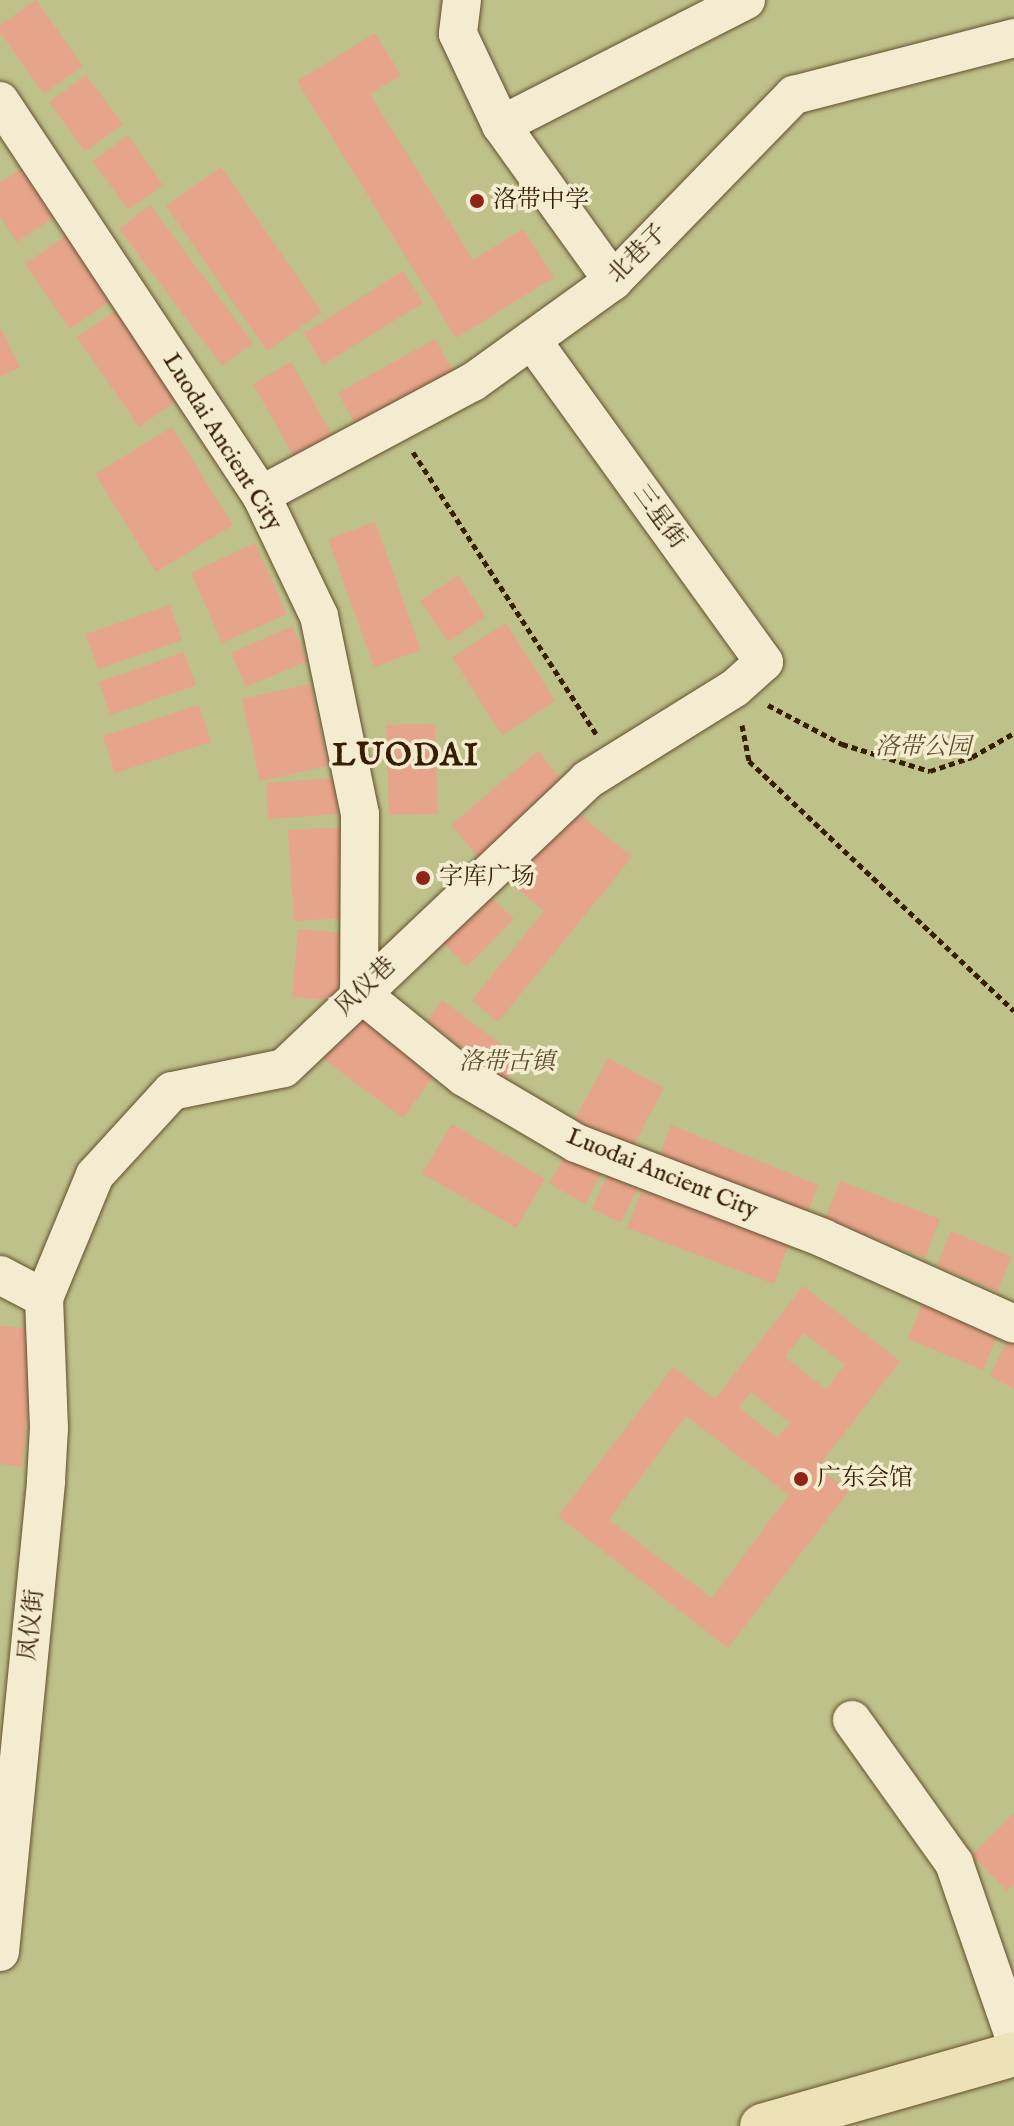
<!DOCTYPE html>
<html>
<head>
<meta charset="utf-8">
<style>
	body { margin:0 }
	#map { position:relative; width:1014px; height:2126px; overflow:hidden; background:#ede1b8; font-family:"IM FELL English","Noto Serif SC",serif }
	div>[style] { position:absolute }
	[style*='--x'] { left:calc(var(--x)*1px); top:calc(var(--y)*1px); width:calc(var(--w)*1px); rotate:calc(var(--a)*1deg) }
	.green>* { inset:0; background:#bfc18a }
	.building>* { inset:0; background:#e6a48b }
	.path>* { height:5px; margin-top:-2.5px; transform-origin:0; background:repeating-linear-gradient(90deg,#381e00 0 6px,transparent 0 10px) }
	.roads { filter:drop-shadow(0 0 2px #654f2e) drop-shadow(0 0 2px #654f2e) }
	.minor>* { height:38px; margin:-19px; padding:0 19px; transform-origin:19px; border-radius:19px; background:#f3ecd1 }
	.major>* { height:44px; margin:-22px; padding:0 22px; transform-origin:22px; border-radius:22px; background:#ede1b8 }
	.dots>* { width:22px; height:22px; translate:-50% -50%; box-sizing:border-box; border:4px solid #f3ecd1; border-radius:50% }
	span { translate:-50% -50%; white-space:nowrap; text-align:center; line-height:1.15; -webkit-text-stroke:7px #f3ecd1; paint-order:stroke }
	.poi-label { font-size:24px; color:#381e00 }
	.left { translate:0 -50%; text-align:left }
	.street-label { font-size:24px; color:#381e00 }
	.park-label { font-size:24px; color:#604f29; font-style:italic }
	.district-label { font-size:32px; color:#381e00; font-weight:700; letter-spacing:2px }
</style>
</head>
<body>
<div id="map">
	<div class="green">
		<div style="clip-path:polygon(0 0,1014px 0,1014px 2126px,0 2126px)"></div>
	</div>
	<div class="building">
		<div style="clip-path:polygon(36px 0,83px 66px,44px 94px,0 32px,0 25px)"></div>
		<div style="clip-path:polygon(375px 33px,401px 75px,370px 94px,473px 260px,523px 229px,554px 277px,456px 338px,297px 81px)"></div>
		<div style="clip-path:polygon(86px 75px,123px 124px,85px 152px,49px 102px)"></div>
		<div style="clip-path:polygon(128px 135px,163px 185px,128px 210px,93px 161px)"></div>
		<div style="clip-path:polygon(221px 167px,322px 312px,267px 351px,166px 206px)"></div>
		<div style="clip-path:polygon(22px 168px,54px 217px,17px 242px,0 217px,0 183px)"></div>
		<div style="clip-path:polygon(150px 205px,253px 343px,222px 366px,119px 229px)"></div>
		<div style="clip-path:polygon(67px 235px,112px 300px,70px 329px,25px 264px)"></div>
		<div style="clip-path:polygon(403px 271px,423px 303px,323px 365px,304px 333px)"></div>
		<div style="clip-path:polygon(122px 306px,184px 396px,139px 427px,77px 337px)"></div>
		<div style="clip-path:polygon(0 327px,20px 367px,0 377px)"></div>
		<div style="clip-path:polygon(435px 339px,457px 378px,360px 433px,338px 393px)"></div>
		<div style="clip-path:polygon(291px 362px,339px 447px,300px 468px,253px 384px)"></div>
		<div style="clip-path:polygon(172px 427px,233px 525px,156px 572px,95px 474px)"></div>
		<div style="clip-path:polygon(375px 522px,421px 650px,374px 667px,328px 539px)"></div>
		<div style="clip-path:polygon(255px 543px,287px 614px,222px 643px,191px 573px)"></div>
		<div style="clip-path:polygon(458px 575px,486px 617px,448px 642px,420px 601px)"></div>
		<div style="clip-path:polygon(170px 605px,182px 640px,98px 669px,86px 634px)"></div>
		<div style="clip-path:polygon(506px 623px,555px 701px,502px 735px,452px 657px)"></div>
		<div style="clip-path:polygon(292px 626px,307px 661px,246px 687px,231px 653px)"></div>
		<div style="clip-path:polygon(184px 652px,196px 685px,110px 715px,99px 682px)"></div>
		<div style="clip-path:polygon(310px 684px,328px 766px,260px 781px,242px 699px)"></div>
		<div style="clip-path:polygon(199px 705px,211px 742px,115px 773px,103px 736px)"></div>
		<div style="clip-path:polygon(435px 724px,438px 814px,389px 815px,386px 725px)"></div>
		<div style="clip-path:polygon(538px 751px,571px 791px,485px 865px,451px 825px)"></div>
		<div style="clip-path:polygon(334px 778px,338px 814px,268px 819px,266px 783px)"></div>
		<div style="clip-path:polygon(572px 808px,632px 857px,498px 1022px,472px 1000px,544px 911px,511px 884px)"></div>
		<div style="clip-path:polygon(346px 827px,352px 918px,294px 921px,288px 830px)"></div>
		<div style="clip-path:polygon(483px 890px,514px 919px,467px 967px,437px 937px)"></div>
		<div style="clip-path:polygon(298px 929px,344px 933px,338px 1001px,292px 997px)"></div>
		<div style="clip-path:polygon(442px 1000px,521px 1059px,506px 1080px,427px 1021px)"></div>
		<div style="clip-path:polygon(350px 1005px,439px 1069px,403px 1118px,315px 1053px)"></div>
		<div style="clip-path:polygon(608px 1058px,664px 1088px,631px 1150px,575px 1119px)"></div>
		<div style="clip-path:polygon(452px 1124px,545px 1179px,516px 1228px,422px 1173px)"></div>
		<div style="clip-path:polygon(671px 1125px,818px 1185px,805px 1218px,658px 1158px)"></div>
		<div style="clip-path:polygon(568px 1151px,603px 1170px,585px 1204px,549px 1183px)"></div>
		<div style="clip-path:polygon(608px 1173px,638px 1187px,621px 1223px,592px 1209px)"></div>
		<div style="clip-path:polygon(840px 1181px,940px 1219px,925px 1258px,825px 1219px)"></div>
		<div style="clip-path:polygon(643px 1187px,789px 1243px,774px 1284px,627px 1228px)"></div>
		<div style="clip-path:polygon(951px 1231px,1012px 1257px,997px 1291px,937px 1265px)"></div>
		<div style="clip-path:polygon(evenodd,803px 1286px,900px 1361px,818px 1467px,849px 1491px,728px 1648px,558px 1516px,673px 1367px,715px 1399px,803px 1286px,804px 1333px,845px 1365px,826px 1389px,785px 1357px,804px 1333px,803px 1286px,751px 1392px,790px 1423px,777px 1438px,739px 1407px,751px 1392px,803px 1286px,686px 1416px,789px 1495px,712px 1598px,609px 1520px,686px 1416px)"></div>
		<div style="clip-path:polygon(923px 1301px,999px 1332px,983px 1370px,908px 1339px)"></div>
		<div style="clip-path:polygon(0 1326px,37px 1329px,22px 1467px,0 1464px)"></div>
		<div style="clip-path:polygon(1010px 1335px,1014px 1337px,1014px 1389px,990px 1376px)"></div>
		<div style="clip-path:polygon(1014px 1813px,1014px 1884px,1007px 1891px,972px 1855px)"></div>
	</div>
	<div class="path">
		<div style="--x:413;--y:452;--w:338;--a:57"></div>
		<div style="--x:768;--y:705;--w:84;--a:27.8"></div>
		<div style="--x:842;--y:744;--w:92;--a:17.1"></div>
		<div style="--x:930;--y:771;--w:44;--a:-18.4"></div>
		<div style="--x:972;--y:757;--w:48;--a:-29.7"></div>
		<div style="--x:742;--y:725;--w:37;--a:79"></div>
		<div style="--x:749;--y:761;--w:364;--a:43.3"></div>
	</div>
	<div class="roads">
		<div class="minor">
			<div style="--x:462;--y:0;--w:34;--a:97"></div>
			<div style="--x:458;--y:34;--w:101;--a:64.7"></div>
			<div style="--x:501;--y:125;--w:275;--a:-27"></div>
			<div style="--x:0;--y:101;--w:473;--a:56.5"></div>
			<div style="--x:261;--y:495;--w:134;--a:64.4"></div>
			<div style="--x:319;--y:616;--w:202;--a:78.3"></div>
			<div style="--x:360;--y:814;--w:178;--a:90.3"></div>
			<div style="--x:359;--y:992;--w:135;--a:39"></div>
			<div style="--x:464;--y:1077;--w:130;--a:30.5"></div>
			<div style="--x:576;--y:1143;--w:265;--a:21"></div>
			<div style="--x:823;--y:1238;--w:209;--a:24.2"></div>
			<div style="--x:501;--y:125;--w:192;--a:54.3"></div>
			<div style="--x:261;--y:495;--w:240;--a:-28.1"></div>
			<div style="--x:473;--y:382;--w:173;--a:-35.8"></div>
			<div style="--x:613;--y:281;--w:260;--a:-45.8"></div>
			<div style="--x:794;--y:95;--w:227;--a:-14.5"></div>
			<div style="--x:0;--y:1275;--w:50;--a:27.6"></div>
			<div style="--x:852;--y:1720;--w:176;--a:54.5"></div>
			<div style="--x:954;--y:1863;--w:183;--a:70.9"></div>
			<div style="--x:0;--y:1952;--w:473;--a:-84.4"></div>
			<div style="--x:46;--y:1481;--w:53;--a:-86.8"></div>
			<div style="--x:49;--y:1428;--w:130;--a:-92.2"></div>
			<div style="--x:44;--y:1298;--w:133;--a:-67.5"></div>
			<div style="--x:95;--y:1175;--w:114;--a:-47.5"></div>
			<div style="--x:172;--y:1091;--w:114;--a:-11.6"></div>
			<div style="--x:284;--y:1068;--w:418;--a:-43.5"></div>
			<div style="--x:587;--y:780;--w:174;--a:-31.9"></div>
			<div style="--x:735;--y:688;--w:39;--a:-42"></div>
			<div style="--x:764;--y:662;--w:397;--a:-125.8"></div>
		</div>
		<div class="major">
			<div style="--x:762;--y:2126;--w:262;--a:-15.9"></div>
		</div>
	</div>
	<div class="dots">
		<div style="left:477px;top:201px;background:#8f2418"></div>
		<div style="left:423px;top:878px;background:#8f2418"></div>
		<div style="left:801px;top:1479px;background:#8f2418"></div>
	</div>
	<div class="poi-label">
		<span class="left" style="left:493px;top:201px">洛带中学</span>
		<span class="left" style="left:439px;top:878px">字库广场</span>
		<span class="left" style="left:817px;top:1479px">广东会馆</span>
	</div>
	<div class="street-label">
		<span style="left:638px;top:254px;rotate:-45deg">北巷子</span>
		<span style="left:222px;top:442px;rotate:58deg">Luodai Ancient City</span>
		<span style="left:659px;top:517px;rotate:54deg">三星街</span>
		<span style="left:366px;top:987px;rotate:-44deg">风仪巷</span>
		<span style="left:662px;top:1174px;rotate:22deg">Luodai Ancient City</span>
		<span style="left:32px;top:1625px;rotate:-84deg">凤仪街</span>
	</div>
	<div class="park-label">
		<span style="left:923px;top:748px">洛带公园</span>
		<span style="left:507px;top:1063px">洛带古镇</span>
	</div>
	<div class="district-label">
		<span style="left:406px;top:757px">LUODAI</span>
	</div>
</div>
</body>
</html>
